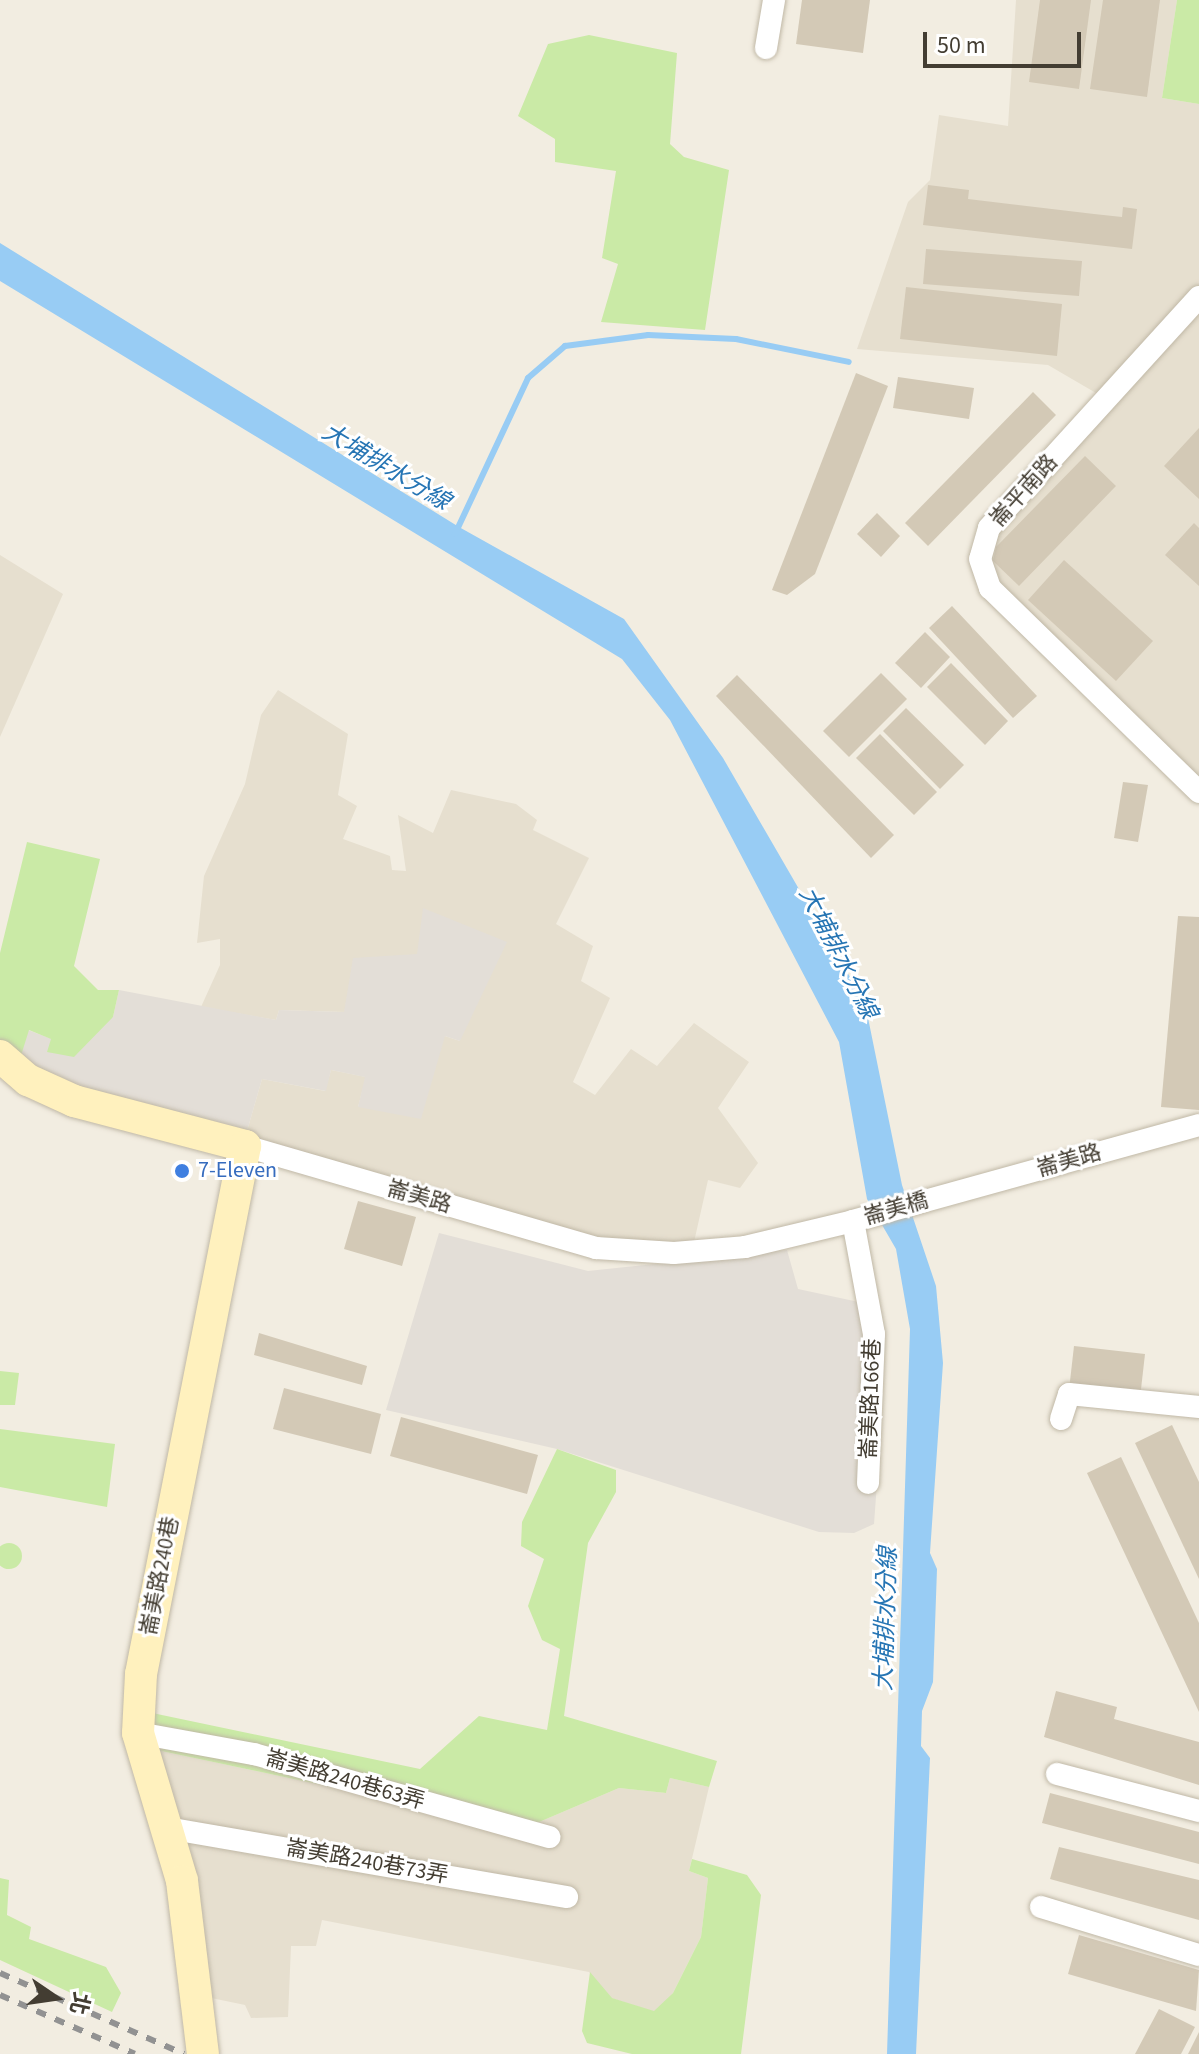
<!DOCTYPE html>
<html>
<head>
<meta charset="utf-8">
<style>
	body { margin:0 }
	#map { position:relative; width:1199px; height:2054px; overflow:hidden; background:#f2ede1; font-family:"Source Sans 3","Noto Sans TC",sans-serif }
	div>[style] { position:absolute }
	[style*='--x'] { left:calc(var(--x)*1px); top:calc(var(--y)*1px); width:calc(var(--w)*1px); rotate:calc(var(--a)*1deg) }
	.residential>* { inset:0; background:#e6dfcf }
	.industrial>* { inset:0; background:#e3ded7 }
	.green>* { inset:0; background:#caeaa6 }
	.round { border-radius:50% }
	.water>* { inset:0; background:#98ccf4 }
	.stream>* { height:6px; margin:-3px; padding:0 3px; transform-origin:3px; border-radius:3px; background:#98ccf4 }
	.building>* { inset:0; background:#d3c9b6 }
	.roads { filter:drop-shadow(0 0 2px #c0b8a6) drop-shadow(0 0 2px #c0b8a6) }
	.street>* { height:22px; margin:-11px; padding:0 11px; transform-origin:11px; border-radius:11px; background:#fff }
	.secondary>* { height:32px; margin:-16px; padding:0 16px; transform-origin:16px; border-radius:16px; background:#fff1be }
	.rail>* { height:6px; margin-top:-3px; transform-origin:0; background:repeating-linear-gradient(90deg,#929292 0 10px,transparent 0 20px) }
	.dots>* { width:22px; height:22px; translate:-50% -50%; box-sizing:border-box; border:4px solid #fff; border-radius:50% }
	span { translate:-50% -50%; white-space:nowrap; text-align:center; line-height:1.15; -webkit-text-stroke:6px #fff; paint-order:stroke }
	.street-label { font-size:22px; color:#433d32 }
	.shop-label { font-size:22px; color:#366cbe }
	.left { translate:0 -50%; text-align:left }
	.water-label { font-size:24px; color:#2675b4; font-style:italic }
	.north { position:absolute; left:16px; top:1958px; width:80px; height:80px; -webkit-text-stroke:6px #fff; paint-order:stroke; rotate:103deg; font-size:22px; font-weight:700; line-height:32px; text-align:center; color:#433d32 }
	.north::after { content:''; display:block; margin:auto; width:28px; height:36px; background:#433d32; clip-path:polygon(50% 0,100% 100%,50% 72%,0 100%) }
	.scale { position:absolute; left:923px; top:32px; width:158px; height:36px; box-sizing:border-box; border:4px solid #433d32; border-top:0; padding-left:10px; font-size:24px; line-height:28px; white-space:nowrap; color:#433d32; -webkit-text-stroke:6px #fff; paint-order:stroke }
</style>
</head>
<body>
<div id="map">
	<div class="residential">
		<div style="clip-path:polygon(1016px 0,1177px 0,1162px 98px,1199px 104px,1199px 792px,972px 569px,976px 543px,1108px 400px,1048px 365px,857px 349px,908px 202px,930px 180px,939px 115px,1008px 126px)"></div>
		<div style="clip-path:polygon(0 555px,63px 594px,0 737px)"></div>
		<div style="clip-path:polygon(278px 690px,348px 734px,338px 795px,357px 806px,343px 839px,390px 856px,392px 870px,406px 871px,398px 815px,433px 833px,451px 790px,516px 804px,537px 820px,533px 830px,589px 858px,556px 924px,593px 946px,581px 981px,610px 998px,573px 1082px,595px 1095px,631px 1049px,657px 1066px,694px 1023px,749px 1062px,718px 1108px,758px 1163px,740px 1188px,708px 1180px,694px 1242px,592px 1246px,241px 1152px,262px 1079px,325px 1091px,331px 1070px,366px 1077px,358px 1107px,445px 1036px,460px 1041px,418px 954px,345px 1012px,279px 1010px,276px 1020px,201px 1007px,220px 965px,220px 939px,197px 943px,204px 876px,245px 784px,261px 715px)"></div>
		<div style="clip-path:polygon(133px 1745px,525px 1828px,619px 1788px,666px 1793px,670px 1778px,709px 1787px,689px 1871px,708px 1878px,701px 1937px,673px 1993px,655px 2012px,611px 1998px,589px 1972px,322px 1920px,316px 1946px,291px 1946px,288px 2017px,251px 2018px,245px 2005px,197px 1995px)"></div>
	</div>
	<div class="industrial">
		<div style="clip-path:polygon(423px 908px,507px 942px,460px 1041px,445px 1036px,421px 1119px,358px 1107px,365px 1077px,331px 1070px,326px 1091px,262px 1079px,241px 1152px,14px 1078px,28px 1030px,52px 1039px,48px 1052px,113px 1017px,119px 990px,276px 1020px,279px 1010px,344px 1012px,353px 958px,417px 954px)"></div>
		<div style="clip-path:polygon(439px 1233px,588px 1271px,787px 1250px,798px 1289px,868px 1304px,882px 1414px,874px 1524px,854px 1533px,819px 1532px,557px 1449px,386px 1410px)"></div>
	</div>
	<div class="green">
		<div style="clip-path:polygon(1177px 0,1199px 0,1199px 104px,1162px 98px)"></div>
		<div style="clip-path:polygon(589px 35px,677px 53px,670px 144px,684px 157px,729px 170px,705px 330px,601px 322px,618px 264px,602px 258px,616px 171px,555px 162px,555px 139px,518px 116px,548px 44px)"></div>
		<div style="clip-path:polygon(27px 842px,100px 859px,74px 966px,98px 990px,119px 990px,113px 1017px,74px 1057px,47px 1052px,51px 1039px,29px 1030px,14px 1078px,0 1065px,0 953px)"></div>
		<div style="clip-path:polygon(0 1371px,19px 1373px,15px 1405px,0 1405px)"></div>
		<div style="clip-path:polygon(0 1429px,115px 1444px,107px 1507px,0 1487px)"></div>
		<div style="clip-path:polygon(557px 1449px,616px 1470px,616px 1492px,588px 1543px,564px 1716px,717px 1761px,709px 1787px,670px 1778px,666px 1793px,619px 1788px,525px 1828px,133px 1745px,138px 1710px,420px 1769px,479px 1716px,547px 1730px,560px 1649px,542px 1640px,528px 1606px,544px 1559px,521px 1546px,522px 1522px)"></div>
		<div class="round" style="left:-4px;top:1543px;width:26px;height:26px"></div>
		<div style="clip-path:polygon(692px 1859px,747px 1875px,761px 1895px,741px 2054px,632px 2054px,587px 2043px,582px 2031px,590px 1972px,612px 1998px,654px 2011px,673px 1993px,701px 1937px,708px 1878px,689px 1871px)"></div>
		<div style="clip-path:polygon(0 1878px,9px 1880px,7px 1915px,31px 1927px,29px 1939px,106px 1967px,121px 1993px,112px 2012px,0 1960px)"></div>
	</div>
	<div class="water">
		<div style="clip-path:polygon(0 243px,459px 527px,624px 619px,723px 758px,865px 1003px,902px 1185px,936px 1286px,943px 1363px,930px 1553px,937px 1569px,933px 1682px,922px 1711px,921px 1746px,930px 1758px,916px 2054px,887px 2054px,910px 1329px,896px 1249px,867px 1199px,839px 1042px,670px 720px,622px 659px,0 281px)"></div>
	</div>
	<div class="stream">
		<div style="--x:455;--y:534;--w:172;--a:-64.9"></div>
		<div style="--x:528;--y:378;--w:49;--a:-40.9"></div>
		<div style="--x:565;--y:346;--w:84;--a:-7.5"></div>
		<div style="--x:648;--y:335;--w:88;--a:2.6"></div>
		<div style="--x:736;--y:339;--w:115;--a:11.5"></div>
	</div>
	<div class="building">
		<div style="clip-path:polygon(802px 0,870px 0,863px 53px,796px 44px)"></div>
		<div style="clip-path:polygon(1040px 0,1091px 0,1079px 89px,1029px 82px)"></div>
		<div style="clip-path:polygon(1103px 0,1160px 0,1147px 97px,1090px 89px)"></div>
		<div style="clip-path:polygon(928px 185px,969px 190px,968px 199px,1094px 214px,1122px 217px,1123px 207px,1137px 209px,1132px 249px,923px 225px)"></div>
		<div style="clip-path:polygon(926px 249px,1082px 261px,1079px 296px,923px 284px)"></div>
		<div style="clip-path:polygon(906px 287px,1062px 304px,1057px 356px,900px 339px)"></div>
		<div style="clip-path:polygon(856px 373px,888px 386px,815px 574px,787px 595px,772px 590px)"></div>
		<div style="clip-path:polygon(898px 377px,974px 388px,969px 419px,893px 408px)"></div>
		<div style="clip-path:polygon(1033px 392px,1056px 415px,928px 546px,905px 523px)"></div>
		<div style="clip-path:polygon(1199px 428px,1199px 499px,1164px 466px)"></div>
		<div style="clip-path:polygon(1085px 456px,1116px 486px,1019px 586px,993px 561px,996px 547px)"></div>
		<div style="clip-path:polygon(877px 513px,900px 536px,881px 557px,857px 534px)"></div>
		<div style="clip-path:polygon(1194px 523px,1199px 528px,1199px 586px,1165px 555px)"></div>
		<div style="clip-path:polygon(1064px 560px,1153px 641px,1116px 681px,1028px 600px)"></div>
		<div style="clip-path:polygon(952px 606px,1037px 696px,1013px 718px,929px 628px)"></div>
		<div style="clip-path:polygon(925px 632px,950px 657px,921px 688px,895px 663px)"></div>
		<div style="clip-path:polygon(951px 663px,1008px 721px,985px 745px,927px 687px)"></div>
		<div style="clip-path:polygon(881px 673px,907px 699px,849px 757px,823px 731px)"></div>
		<div style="clip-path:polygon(737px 675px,894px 835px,871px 858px,716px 696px)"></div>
		<div style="clip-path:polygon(906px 708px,964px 765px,940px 789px,883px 731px)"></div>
		<div style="clip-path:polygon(880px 734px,937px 792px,914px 815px,856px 758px)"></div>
		<div style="clip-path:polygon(1123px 782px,1148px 785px,1138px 842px,1114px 838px)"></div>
		<div style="clip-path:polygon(1178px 916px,1199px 917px,1199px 1110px,1161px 1107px)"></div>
		<div style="clip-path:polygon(358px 1201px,416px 1217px,402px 1266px,344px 1249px)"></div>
		<div style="clip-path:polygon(259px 1333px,367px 1366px,362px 1385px,254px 1355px)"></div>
		<div style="clip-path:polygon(1074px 1346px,1145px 1354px,1140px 1398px,1069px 1390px)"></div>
		<div style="clip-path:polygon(284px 1388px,381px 1414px,371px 1454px,273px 1429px)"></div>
		<div style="clip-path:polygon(401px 1417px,538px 1455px,527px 1494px,390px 1456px)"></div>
		<div style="clip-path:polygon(1172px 1425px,1199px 1482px,1199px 1579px,1135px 1443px)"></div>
		<div style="clip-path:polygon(1121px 1457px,1199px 1623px,1199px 1712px,1087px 1473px)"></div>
		<div style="clip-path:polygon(1056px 1691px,1117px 1707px,1114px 1719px,1199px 1742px,1199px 1785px,1044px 1737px)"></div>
		<div style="clip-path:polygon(1050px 1793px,1199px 1832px,1199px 1864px,1042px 1823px)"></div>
		<div style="clip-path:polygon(1059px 1847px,1199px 1880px,1199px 1920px,1050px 1879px)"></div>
		<div style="clip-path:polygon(1079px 1935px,1199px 1970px,1196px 2011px,1068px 1974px)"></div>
		<div style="clip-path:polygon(1159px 2009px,1195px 2027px,1181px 2054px,1135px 2054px)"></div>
		<div style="clip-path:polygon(1199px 2032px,1199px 2054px,1188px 2054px)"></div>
	</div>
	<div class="roads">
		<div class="street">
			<div style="--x:766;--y:48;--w:49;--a:-80.5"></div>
			<div style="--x:1199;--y:297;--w:312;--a:132.3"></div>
			<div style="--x:989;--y:528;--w:32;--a:106"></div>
			<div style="--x:980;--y:559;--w:31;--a:71"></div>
			<div style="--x:990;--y:588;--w:292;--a:44.3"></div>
			<div style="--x:245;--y:1146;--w:366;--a:16.2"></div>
			<div style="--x:596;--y:1248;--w:78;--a:3.7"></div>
			<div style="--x:674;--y:1253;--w:71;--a:-4.8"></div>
			<div style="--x:745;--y:1247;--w:111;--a:-13.5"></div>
			<div style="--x:853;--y:1221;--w:359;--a:-15.5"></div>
			<div style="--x:853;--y:1221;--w:115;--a:79.5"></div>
			<div style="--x:874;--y:1334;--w:149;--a:92.3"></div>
			<div style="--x:1061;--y:1419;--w:26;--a:-72"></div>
			<div style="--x:1069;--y:1394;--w:131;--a:5.7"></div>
			<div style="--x:138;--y:1733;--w:118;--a:10.3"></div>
			<div style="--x:254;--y:1754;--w:307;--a:15.7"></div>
			<div style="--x:1057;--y:1774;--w:147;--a:14.6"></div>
			<div style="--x:167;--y:1828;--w:406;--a:9.8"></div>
			<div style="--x:1041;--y:1907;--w:165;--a:16.9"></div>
		</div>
		<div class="secondary">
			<div style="--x:0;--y:1056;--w:37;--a:41"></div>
			<div style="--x:28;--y:1080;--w:51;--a:24.5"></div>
			<div style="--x:74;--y:1101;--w:177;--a:14.7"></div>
			<div style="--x:245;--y:1146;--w:538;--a:101.14"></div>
			<div style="--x:141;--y:1674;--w:59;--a:92.9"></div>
			<div style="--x:138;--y:1733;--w:154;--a:73.4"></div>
			<div style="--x:182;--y:1881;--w:174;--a:83.1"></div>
		</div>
	</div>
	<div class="rail">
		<div style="--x:0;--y:1973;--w:201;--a:23.8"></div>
		<div style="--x:0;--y:1995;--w:147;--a:23.6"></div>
	</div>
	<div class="dots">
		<div style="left:182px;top:1171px;background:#3f7fe0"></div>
	</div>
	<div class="street-label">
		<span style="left:1024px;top:491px;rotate:-48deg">崙平南路</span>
		<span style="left:1069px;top:1161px;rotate:-16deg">崙美路</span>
		<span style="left:419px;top:1197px;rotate:16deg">崙美路</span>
		<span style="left:896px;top:1209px;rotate:-16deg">崙美橋</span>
		<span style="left:871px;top:1399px;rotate:-88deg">崙美路166巷</span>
		<span style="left:160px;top:1576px;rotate:-79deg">崙美路240巷</span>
		<span style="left:345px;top:1780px;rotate:16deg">崙美路240巷63弄</span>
		<span style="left:367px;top:1862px;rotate:10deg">崙美路240巷73弄</span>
	</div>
	<div class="shop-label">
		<span class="left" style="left:198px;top:1171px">7-Eleven</span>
	</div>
	<div class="water-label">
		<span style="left:386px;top:467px;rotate:31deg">大埔排水分線</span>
		<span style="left:838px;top:953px;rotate:63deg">大埔排水分線</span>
		<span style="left:886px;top:1619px;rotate:-88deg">大埔排水分線</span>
	</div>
	<div class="north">北</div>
	<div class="scale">50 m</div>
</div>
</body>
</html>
